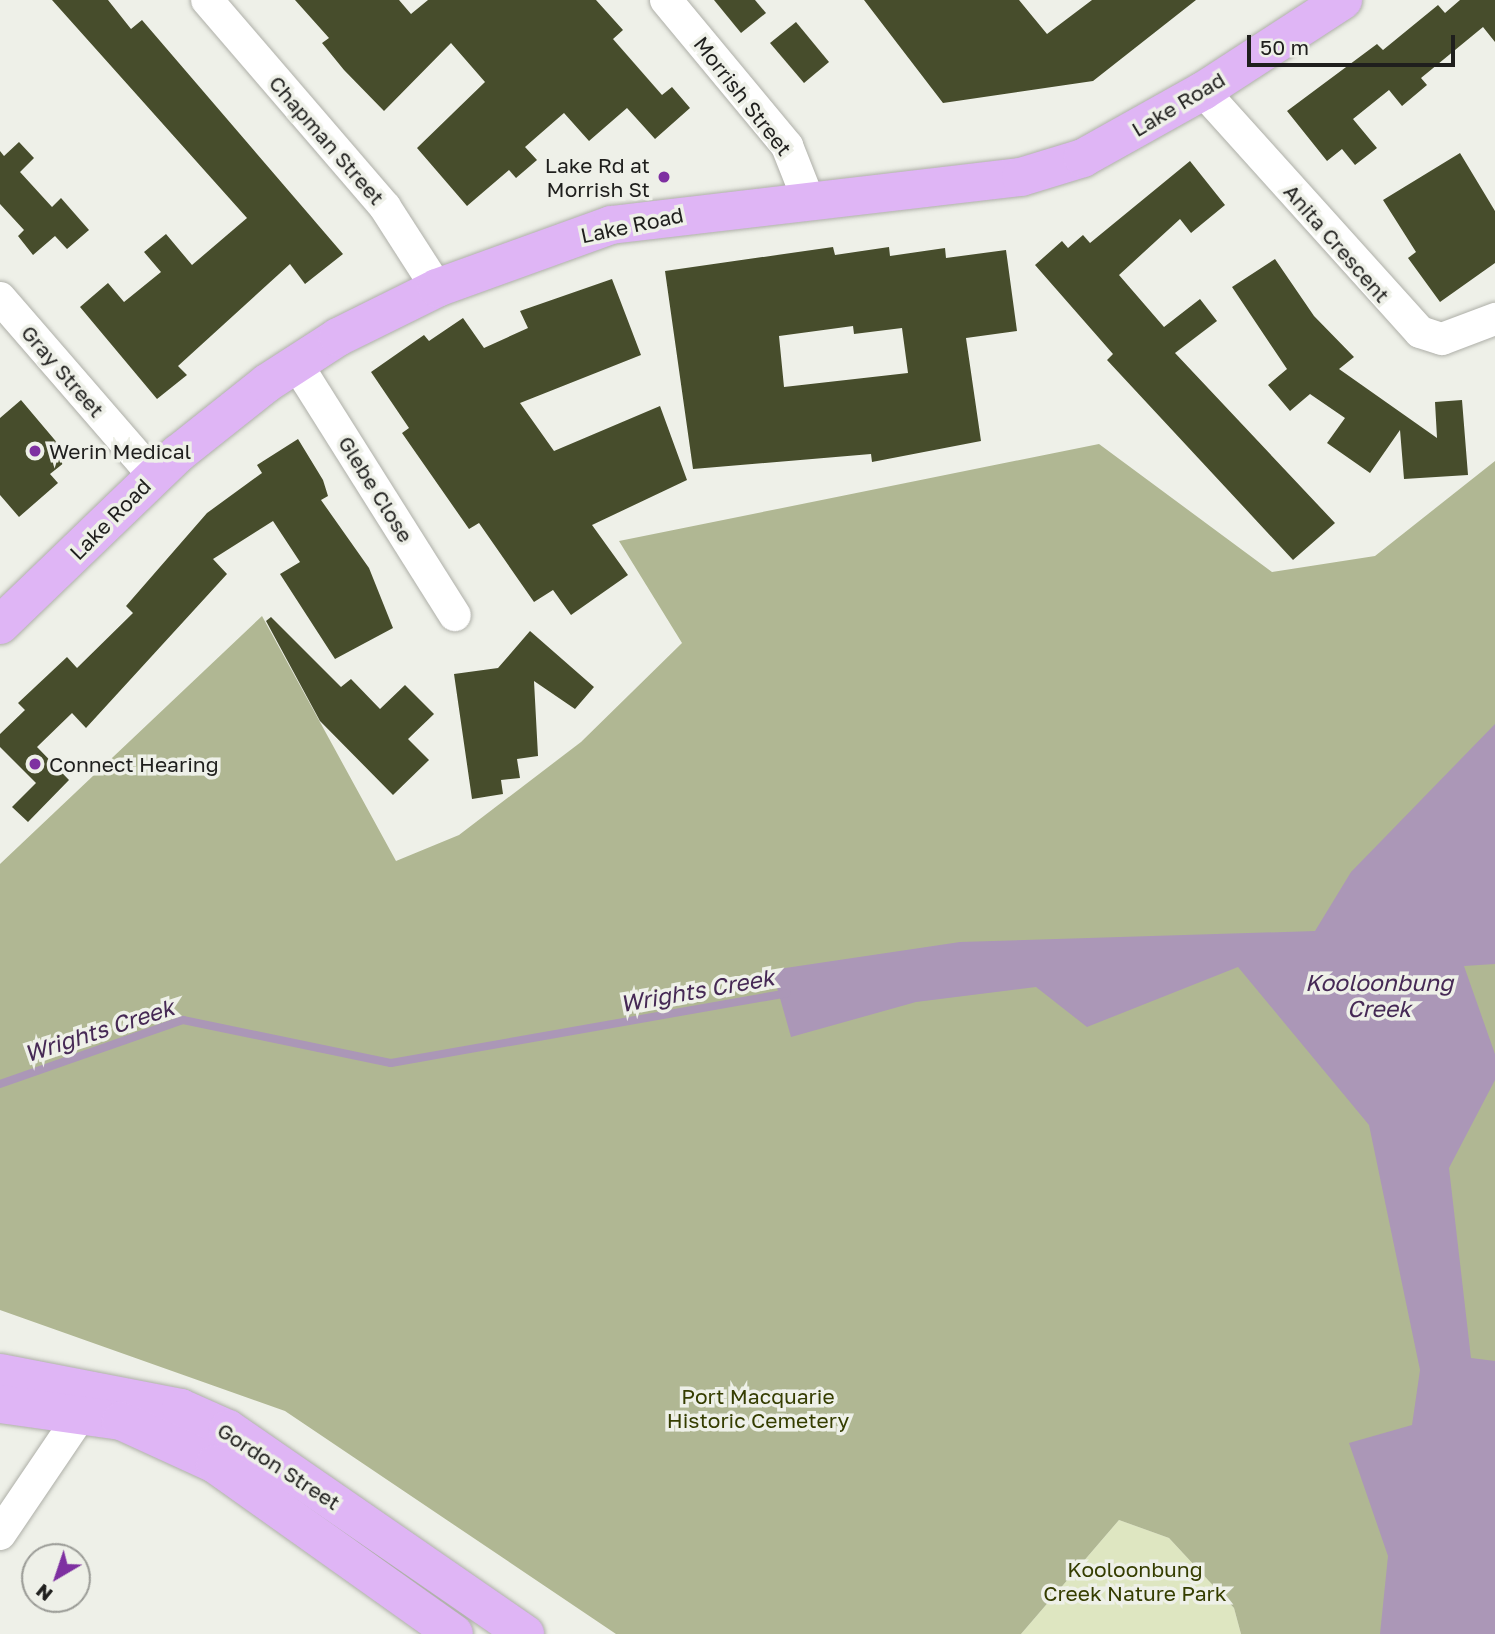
<!DOCTYPE html>
<html>
<head>
<meta charset="utf-8">
<style>
	body { margin:0 }
	#map { position:relative; width:1495px; height:1634px; overflow:hidden; background:#eef0e8; font-family:"Golos Text",sans-serif }
	div>[style] { position:absolute }
	[style*='--x'] { left:calc(var(--x)*1px); top:calc(var(--y)*1px); width:calc(var(--w)*1px); rotate:calc(var(--a)*1deg) }
	.green>* { inset:0; background:#dee6c1 }
	.forest>* { inset:0; background:#b0b793 }
	.water>* { inset:0; background:#ab97b7 }
	.stream>* { height:8px; margin:-4px; padding:0 4px; transform-origin:4px; border-radius:4px; background:#ab97b7 }
	.building>* { inset:0; background:#474d2c }
	.roads { filter:drop-shadow(0 0 2px #aeafa8) drop-shadow(0 0 2px #aeafa8) }
	.minor>* { height:32px; margin:-16px; padding:0 16px; transform-origin:16px; border-radius:16px; background:#fff }
	.major>* { height:38px; margin:-19px; padding:0 19px; transform-origin:19px; border-radius:19px; background:#dfb5f5 }
	.dots>* { width:19px; height:19px; translate:-50% -50%; box-sizing:border-box; border:4px solid #eef0e8; border-radius:50% }
	span { translate:-50% -50%; white-space:nowrap; text-align:center; line-height:1.15; -webkit-text-stroke:7px #eef0e8; paint-order:stroke }
	.street-label { font-size:21px; color:#1f1f1d }
	.poi-label { font-size:21px; color:#1f1f1d }
	.right { translate:-100% -50%; text-align:right }
	.left { translate:0 -50%; text-align:left }
	.park-label { font-size:21px; color:#353d00 }
	.water-label { font-size:23px; color:#462955; font-style:italic }
	.north { position:absolute; left:21px; top:1543px; width:70px; height:70px; box-sizing:border-box; background:#eef0e8; border:2px solid #9b9c97; border-radius:50%; rotate:219deg; font-size:19px; font-weight:700; line-height:28px; text-align:center; color:#1f1f1d }
	.north::after { content:''; display:block; margin:auto; width:24px; height:32px; background:#7e30a1; clip-path:polygon(50% 0,100% 100%,50% 72%,0 100%) }
	.scale { position:absolute; left:1247px; top:35px; width:208px; height:32px; box-sizing:border-box; border:4px solid #1f1f1d; border-top:0; padding-left:9px; font-size:21px; line-height:24px; white-space:nowrap; color:#1f1f1d; -webkit-text-stroke:5px #eef0e8; paint-order:stroke }
</style>
</head>
<body>
<div id="map">
	<div class="green">
		<div style="clip-path:polygon(1119px 1520px,1169px 1538px,1234px 1608px,1241px 1634px,1021px 1634px)"></div>
	</div>
	<div class="forest">
		<div style="clip-path:polygon(1099px 444px,1272px 572px,1375px 556px,1495px 461px,1495px 1634px,1241px 1634px,1234px 1608px,1169px 1538px,1119px 1520px,1021px 1634px,616px 1634px,285px 1411px,0 1310px,0 864px,262px 616px,396px 861px,459px 835px,581px 742px,682px 643px,619px 541px)"></div>
	</div>
	<div class="water">
		<div style="clip-path:polygon(1495px 724px,1495px 964px,1464px 966px,1495px 1054px,1495px 1080px,1449px 1168px,1471px 1358px,1495px 1361px,1495px 1634px,1380px 1634px,1388px 1556px,1349px 1443px,1412px 1425px,1420px 1370px,1369px 1125px,1238px 967px,1087px 1027px,1036px 987px,916px 1002px,791px 1037px,772px 970px,960px 942px,1315px 931px,1351px 872px)"></div>
	</div>
	<div class="stream">
		<div style="--x:0;--y:1084;--w:194;--a:-19.3"></div>
		<div style="--x:183;--y:1020;--w:212;--a:11.7"></div>
		<div style="--x:391;--y:1063;--w:402;--a:-10"></div>
	</div>
	<div class="building">
		<div style="clip-path:polygon(52px 0,108px 0,131px 29px,142px 20px,343px 254px,305px 284px,290px 264px,178px 366px,187px 375px,157px 399px,80px 307px,108px 283px,124px 302px,161px 272px,144px 252px,166px 234px,192px 265px,247px 218px)"></div>
		<div style="clip-path:polygon(295px 0,399px 0,411px 14px,428px 0,596px 0,623px 30px,613px 39px,662px 95px,672px 87px,690px 108px,655px 139px,627px 108px,589px 141px,564px 113px,525px 147px,537px 160px,516px 178px,509px 170px,467px 206px,417px 148px,485px 82px,451px 43px,384px 111px,344px 70px,322px 43px,329px 38px)"></div>
		<div style="clip-path:polygon(714px 0,755px 0,766px 13px,741px 33px)"></div>
		<div style="clip-path:polygon(864px 0,1019px 0,1047px 34px,1092px 0,1196px 0,1093px 81px,943px 103px)"></div>
		<div style="clip-path:polygon(1460px 0,1495px 0,1495px 42px,1483px 27px,1421px 78px,1427px 85px,1402px 106px,1389px 90px,1353px 119px,1377px 148px,1355px 165px,1342px 149px,1327px 161px,1287px 111px,1377px 44px,1383px 50px,1438px 5px,1445px 13px)"></div>
		<div style="clip-path:polygon(796px 22px,829px 62px,804px 83px,770px 43px)"></div>
		<div style="clip-path:polygon(19px 142px,34px 158px,20px 172px,52px 207px,61px 198px,89px 230px,67px 249px,55px 236px,33px 255px,18px 236px,24px 230px,0 204px,0 151px,4px 156px)"></div>
		<div style="clip-path:polygon(1460px 153px,1495px 211px,1495px 263px,1440px 302px,1408px 258px,1416px 252px,1383px 200px)"></div>
		<div style="clip-path:polygon(1190px 161px,1225px 205px,1191px 233px,1180px 219px,1119px 275px,1164px 327px,1200px 299px,1217px 321px,1175px 353px,1335px 523px,1293px 560px,1107px 360px,1113px 354px,1035px 265px,1062px 241px,1068px 248px,1083px 235px,1090px 243px)"></div>
		<div style="clip-path:polygon(evenodd,833px 247px,835px 255px,889px 247px,890px 256px,945px 248px,946px 258px,1006px 250px,1017px 331px,966px 338px,981px 441px,872px 462px,871px 454px,693px 469px,665px 271px,833px 247px,853px 326px,854px 334px,902px 328px,908px 373px,784px 387px,779px 336px,853px 326px)"></div>
		<div style="clip-path:polygon(1275px 259px,1314px 316px,1354px 357px,1339px 369px,1437px 438px,1435px 402px,1462px 400px,1468px 475px,1404px 479px,1400px 430px,1370px 473px,1327px 443px,1345px 418px,1310px 394px,1290px 411px,1268px 385px,1287px 369px,1232px 287px)"></div>
		<div style="clip-path:polygon(612px 279px,641px 355px,520px 403px,554px 451px,660px 406px,687px 480px,592px 525px,628px 575px,571px 615px,553px 590px,534px 602px,479px 523px,469px 529px,402px 433px,409px 428px,371px 372px,424px 335px,429px 341px,463px 318px,484px 348px,528px 328px,520px 311px)"></div>
		<div style="clip-path:polygon(21px 400px,70px 458px,50px 474px,58px 483px,19px 517px,0 495px,0 418px)"></div>
		<div style="clip-path:polygon(298px 439px,323px 480px,328px 496px,321px 500px,369px 568px,393px 628px,335px 659px,280px 574px,300px 562px,273px 521px,213px 559px,227px 574px,86px 728px,72px 713px,37px 747px,69px 780px,28px 822px,12px 807px,36px 783px,0 747px,0 734px,25px 710px,18px 703px,67px 657px,77px 668px,133px 613px,126px 606px,207px 513px,262px 473px,257px 465px)"></div>
		<div style="clip-path:polygon(271px 617px,341px 687px,351px 679px,380px 709px,405px 685px,434px 714px,408px 739px,429px 760px,393px 795px,320px 721px,266px 621px)"></div>
		<div style="clip-path:polygon(530px 631px,594px 687px,575px 709px,534px 681px,538px 756px,517px 759px,520px 778px,501px 780px,503px 794px,472px 799px,454px 674px,498px 668px)"></div>
	</div>
	<div class="roads">
		<div class="minor">
			<div style="--x:207;--y:0;--w:273;--a:49.3"></div>
			<div style="--x:385;--y:207;--w:96;--a:57.3"></div>
			<div style="--x:666;--y:0;--w:190;--a:50.3"></div>
			<div style="--x:787;--y:146;--w:57;--a:68.4"></div>
			<div style="--x:1203;--y:91;--w:324;--a:48"></div>
			<div style="--x:1420;--y:332;--w:23;--a:18"></div>
			<div style="--x:1442;--y:339;--w:57;--a:-20.7"></div>
			<div style="--x:0;--y:298;--w:235;--a:49.1"></div>
			<div style="--x:296;--y:363;--w:298;--a:57.8"></div>
			<div style="--x:0;--y:1534;--w:143;--a:-55.9"></div>
		</div>
		<div class="major">
			<div style="--x:0;--y:625;--w:248;--a:-43.9"></div>
			<div style="--x:179;--y:453;--w:112;--a:-38.5"></div>
			<div style="--x:267;--y:383;--w:85;--a:-32.9"></div>
			<div style="--x:338;--y:337;--w:110;--a:-26.3"></div>
			<div style="--x:437;--y:288;--w:185;--a:-19.9"></div>
			<div style="--x:611;--y:225;--w:413;--a:-6.7"></div>
			<div style="--x:1021;--y:177;--w:65;--a:-17"></div>
			<div style="--x:1083;--y:158;--w:137;--a:-29.2"></div>
			<div style="--x:1203;--y:91;--w:167;--a:-33"></div>
			<div style="--x:0;--y:1373;--w:184;--a:10.9"></div>
			<div style="--x:181;--y:1408;--w:51;--a:24.1"></div>
			<div style="--x:228;--y:1429;--w:361;--a:34.6"></div>
			<div style="--x:0;--y:1404;--w:122;--a:8"></div>
			<div style="--x:121;--y:1421;--w:103;--a:24.6"></div>
			<div style="--x:215;--y:1464;--w:293;--a:35.4"></div>
		</div>
	</div>
	<div class="dots">
		<div style="left:664px;top:177px;background:#7e30a1"></div>
		<div style="left:35px;top:451px;background:#7e30a1"></div>
		<div style="left:35px;top:764px;background:#7e30a1"></div>
	</div>
	<div class="street-label">
		<span style="left:743px;top:96px;rotate:52deg">Morrish Street</span>
		<span style="left:1178px;top:104px;rotate:-31deg">Lake Road</span>
		<span style="left:327px;top:140px;rotate:49deg">Chapman Street</span>
		<span style="left:632px;top:225px;rotate:-12deg">Lake Road</span>
		<span style="left:1337px;top:243px;rotate:49deg">Anita Crescent</span>
		<span style="left:63px;top:371px;rotate:49deg">Gray Street</span>
		<span style="left:376px;top:489px;rotate:58deg">Glebe Close</span>
		<span style="left:110px;top:519px;rotate:-45deg">Lake Road</span>
		<span style="left:279px;top:1466px;rotate:33deg">Gordon Street</span>
	</div>
	<div class="poi-label">
		<span class="right" style="left:650px;top:177px">Lake Rd at<br>Morrish St</span>
		<span class="left" style="left:49px;top:451px">Werin Medical</span>
		<span class="left" style="left:49px;top:764px">Connect Hearing</span>
	</div>
	<div class="park-label">
		<span style="left:758px;top:1408px">Port Macquarie<br>Historic Cemetery</span>
		<span style="left:1135px;top:1581px">Kooloonbung<br>Creek Nature Park</span>
	</div>
	<div class="water-label">
		<span style="left:1379px;top:995px">Kooloonbung<br>Creek</span>
		<span style="left:697px;top:990px;rotate:-10deg">Wrights Creek</span>
		<span style="left:99px;top:1030px;rotate:-18deg">Wrights Creek</span>
	</div>
	<div class="north">N</div>
	<div class="scale">50 m</div>
</div>
</body>
</html>
